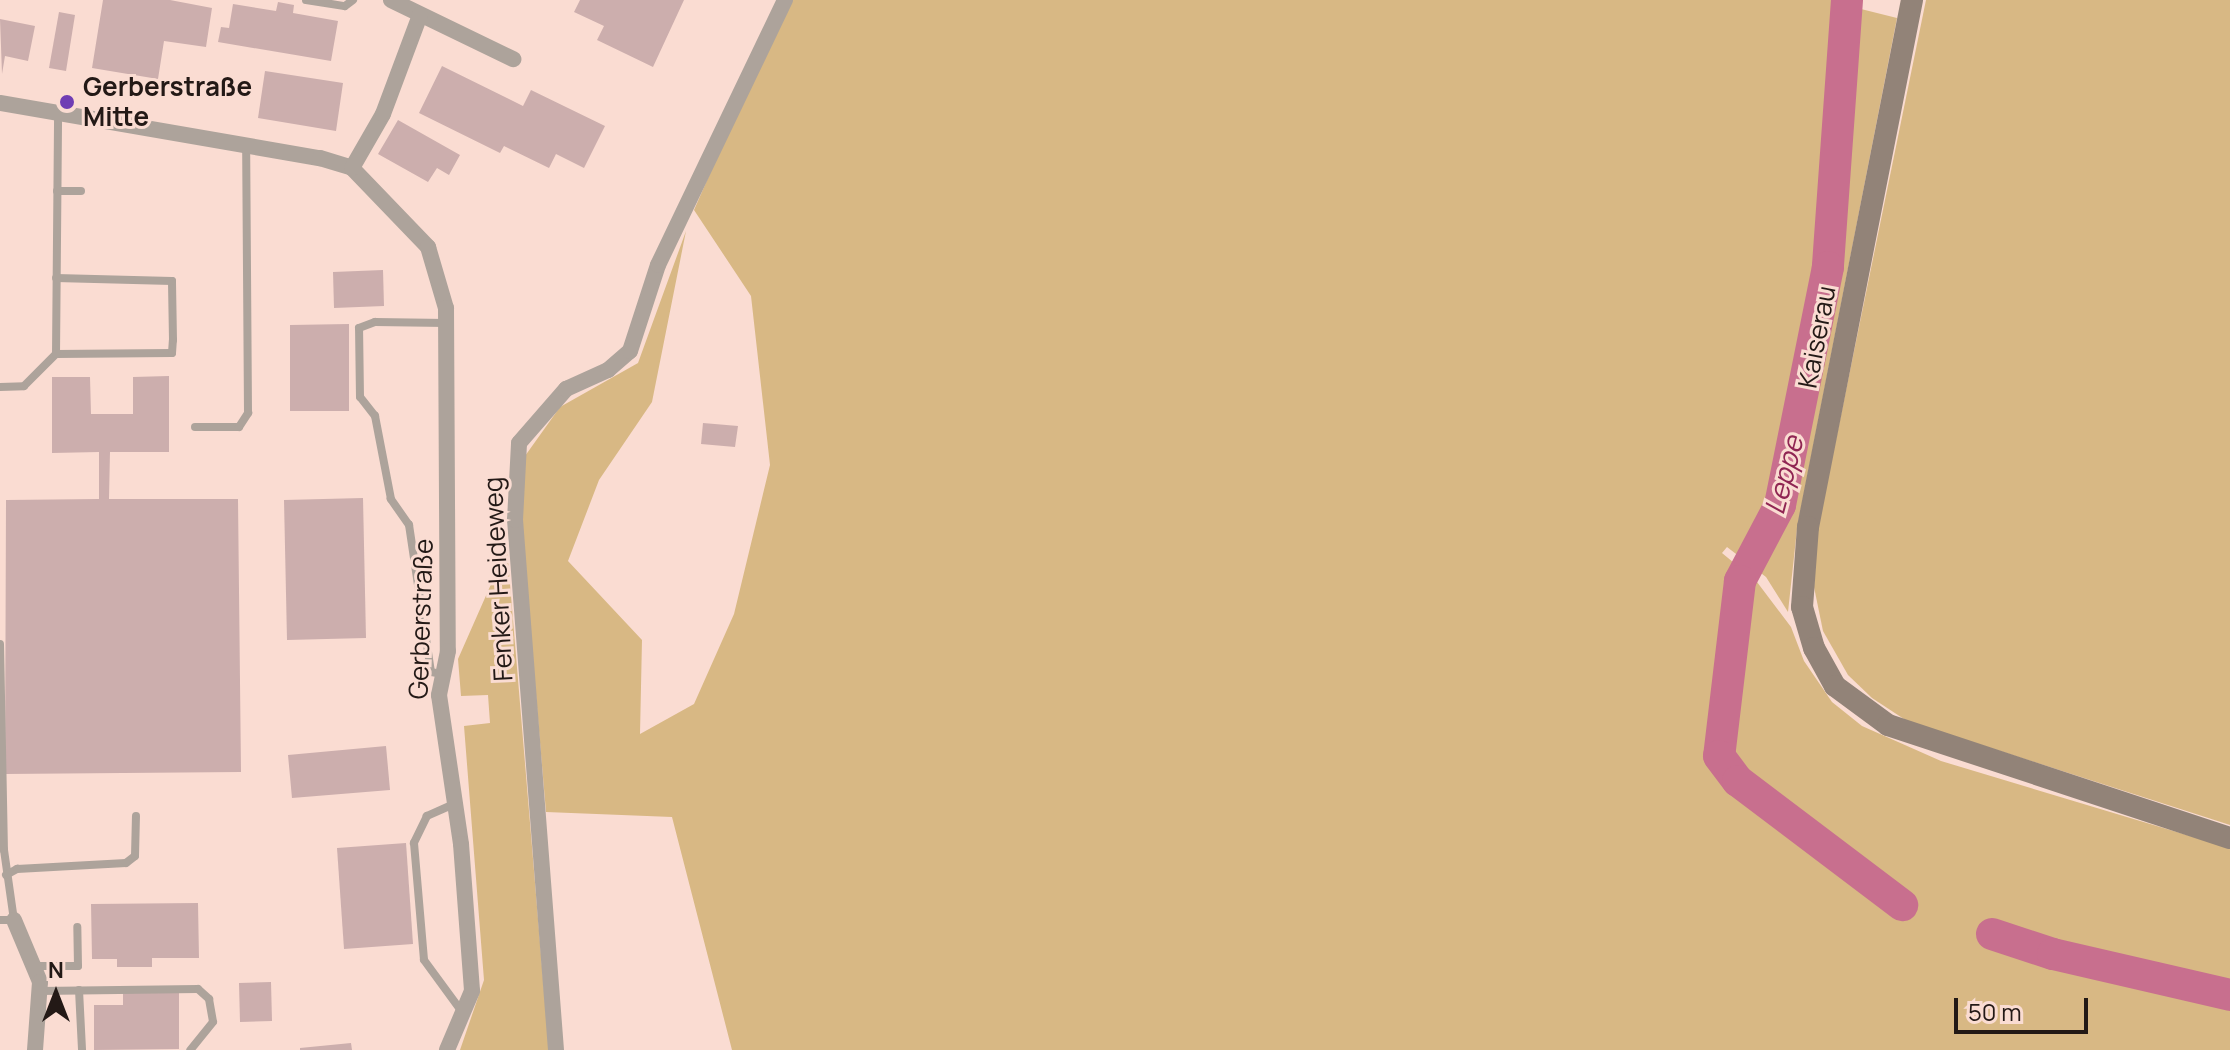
<!DOCTYPE html>
<html>
<head>
<meta charset="utf-8">
<style>
	body { margin:0 }
	#map { position:relative; width:2230px; height:1050px; overflow:hidden; background:#fadcd2; font-family:Manrope,sans-serif }
	div>[style] { position:absolute }
	[style*='--x'] { left:calc(var(--x)*1px); top:calc(var(--y)*1px); width:calc(var(--w)*1px); rotate:calc(var(--a)*1deg) }
	.green>* { inset:0; background:#d8b884 }
	.river>* { height:32px; margin:-16px; padding:0 16px; transform-origin:16px; border-radius:16px; background:#c86f8e }
	.building>* { inset:0; background:#ccaead }
	.service>* { height:8px; margin:-4px; padding:0 4px; transform-origin:4px; border-radius:4px; background:#ada39b }
	.minor>* { height:16px; margin:-8px; padding:0 8px; transform-origin:8px; border-radius:8px; background:#ada39b }
	.secondary>* { height:22px; margin:-11px; padding:0 11px; transform-origin:11px; border-radius:11px; background:#928378 }
	.dots>* { width:22px; height:22px; translate:-50% -50%; box-sizing:border-box; border:4px solid #fadcd2; border-radius:50% }
	span { translate:-50% -50%; white-space:nowrap; text-align:center; line-height:1.15; -webkit-text-stroke:6px #fadcd2; paint-order:stroke }
	.poi-label { font-size:26px; color:#231916; font-weight:700 }
	.left { translate:0 -50%; text-align:left }
	.street-label { font-size:26px; color:#231916 }
	.water-label { font-size:28px; color:#902553; font-style:italic }
	.north { position:absolute; left:16px; top:954px; width:80px; height:80px; -webkit-text-stroke:6px #fadcd2; paint-order:stroke; rotate:0deg; font-size:22px; font-weight:700; line-height:32px; text-align:center; color:#231916 }
	.north::after { content:''; display:block; margin:auto; width:28px; height:36px; background:#231916; clip-path:polygon(50% 0,100% 100%,50% 72%,0 100%) }
	.scale { position:absolute; left:1954px; top:998px; width:134px; height:36px; box-sizing:border-box; border:4px solid #231916; border-top:0; padding-left:10px; font-size:24px; line-height:28px; white-space:nowrap; color:#231916; -webkit-text-stroke:6px #fadcd2; paint-order:stroke }
</style>
</head>
<body>
<div id="map">
	<div class="green">
		<div style="clip-path:polygon(786px 0,1860px 0,1861px 9px,1897px 18px,1797px 529px,1788px 612px,1766px 577px,1727px 547px,1722px 553px,1757px 582px,1791px 627px,1804px 661px,1832px 702px,1862px 726px,1941px 761px,2230px 848px,2230px 1050px,732px 1050px,672px 817px,546px 812px,521px 520px,525px 456px,560px 407px,638px 363px,686px 231px,652px 402px,599px 480px,568px 561px,642px 640px,640px 734px,694px 704px,734px 614px,770px 465px,751px 296px,694px 210px)"></div>
		<div style="clip-path:polygon(1926px 0,2230px 0,2230px 825px,1907px 721px,1872px 698px,1848px 675px,1823px 631px,1814px 587px,1818px 527px)"></div>
		<div style="clip-path:polygon(507px 548px,549px 1050px,460px 1050px,484px 980px,464px 726px,490px 723px,488px 695px,461px 696px,458px 659px)"></div>
	</div>
	<div class="river">
		<div style="--x:1847;--y:0;--w:268;--a:94.1"></div>
		<div style="--x:1828;--y:267;--w:243;--a:101.4"></div>
		<div style="--x:1780;--y:505;--w:86;--a:117.8"></div>
		<div style="--x:1740;--y:581;--w:176;--a:96.8"></div>
		<div style="--x:1719;--y:756;--w:31;--a:53"></div>
		<div style="--x:1738;--y:781;--w:206;--a:37.1"></div>
		<div style="--x:1992;--y:934;--w:64;--a:18.2"></div>
		<div style="--x:2053;--y:954;--w:182;--a:13"></div>
	</div>
	<div class="building">
		<div style="clip-path:polygon(103px 0,170px 0,212px 8px,206px 47px,164px 41px,158px 79px,92px 68px)"></div>
		<div style="clip-path:polygon(580px 0,684px 0,653px 67px,597px 40px,604px 26px,574px 12px)"></div>
		<div style="clip-path:polygon(278px 2px,294px 5px,293px 13px,338px 21px,331px 61px,218px 42px,221px 27px,229px 28px,233px 4px,276px 11px)"></div>
		<div style="clip-path:polygon(59px 12px,75px 15px,66px 71px,49px 68px)"></div>
		<div style="clip-path:polygon(0 19px,35px 26px,28px 61px,5px 56px,2px 74px)"></div>
		<div style="clip-path:polygon(442px 66px,523px 106px,531px 90px,605px 126px,584px 168px,556px 154px,549px 168px,504px 146px,500px 153px,419px 113px)"></div>
		<div style="clip-path:polygon(265px 71px,343px 83px,336px 131px,258px 118px)"></div>
		<div style="clip-path:polygon(398px 120px,460px 155px,449px 175px,437px 168px,428px 182px,378px 154px)"></div>
		<div style="clip-path:polygon(383px 270px,384px 306px,334px 308px,333px 272px)"></div>
		<div style="clip-path:polygon(349px 324px,349px 411px,290px 411px,290px 325px)"></div>
		<div style="clip-path:polygon(169px 376px,169px 452px,110px 452px,109px 499px,238px 499px,241px 772px,5px 774px,6px 500px,99px 499px,99px 452px,52px 453px,52px 377px,90px 377px,91px 414px,133px 414px,133px 377px)"></div>
		<div style="clip-path:polygon(703px 423px,738px 426px,735px 447px,701px 444px)"></div>
		<div style="clip-path:polygon(363px 498px,366px 638px,287px 640px,284px 500px)"></div>
		<div style="clip-path:polygon(386px 746px,390px 790px,292px 798px,288px 755px)"></div>
		<div style="clip-path:polygon(406px 843px,413px 944px,344px 949px,337px 848px)"></div>
		<div style="clip-path:polygon(198px 903px,199px 958px,152px 958px,152px 967px,117px 967px,117px 959px,92px 959px,91px 904px)"></div>
		<div style="clip-path:polygon(271px 982px,272px 1021px,240px 1022px,239px 983px)"></div>
		<div style="clip-path:polygon(123px 991px,179px 991px,179px 1049px,94px 1050px,94px 1005px,123px 1005px)"></div>
		<div style="clip-path:polygon(351px 1043px,352px 1050px,300px 1050px,300px 1048px)"></div>
	</div>
	<div class="service">
		<div style="--x:306;--y:0;--w:39;--a:9"></div>
		<div style="--x:345;--y:6;--w:10;--a:-37"></div>
		<div style="--x:57;--y:191;--w:24;--a:0"></div>
		<div style="--x:56;--y:354;--w:116;--a:-0.5"></div>
		<div style="--x:172;--y:353;--w:13;--a:-86"></div>
		<div style="--x:173;--y:340;--w:59;--a:-91"></div>
		<div style="--x:172;--y:281;--w:116;--a:-178.5"></div>
		<div style="--x:0;--y:387;--w:24;--a:-2"></div>
		<div style="--x:24;--y:386;--w:45;--a:-45"></div>
		<div style="--x:56;--y:354;--w:241;--a:-89.5"></div>
		<div style="--x:195;--y:427;--w:44;--a:0"></div>
		<div style="--x:239;--y:427;--w:17;--a:-57"></div>
		<div style="--x:248;--y:413;--w:268;--a:-90.4"></div>
		<div style="--x:0;--y:644;--w:206;--a:88.9"></div>
		<div style="--x:4;--y:850;--w:71;--a:81.9"></div>
		<div style="--x:14;--y:920;--w:14;--a:180"></div>
		<div style="--x:443;--y:674;--w:12;--a:-171"></div>
		<div style="--x:431;--y:672;--w:149;--a:-98.5"></div>
		<div style="--x:409;--y:525;--w:32;--a:-125"></div>
		<div style="--x:391;--y:499;--w:85;--a:-100.9"></div>
		<div style="--x:375;--y:416;--w:24;--a:-128"></div>
		<div style="--x:360;--y:397;--w:69;--a:-90.8"></div>
		<div style="--x:359;--y:328;--w:17;--a:-21"></div>
		<div style="--x:375;--y:322;--w:71;--a:0.8"></div>
		<div style="--x:454;--y:804;--w:30;--a:156"></div>
		<div style="--x:427;--y:816;--w:30;--a:116"></div>
		<div style="--x:414;--y:843;--w:117;--a:85.1"></div>
		<div style="--x:424;--y:960;--w:64;--a:53.8"></div>
		<div style="--x:6;--y:875;--w:13;--a:-29"></div>
		<div style="--x:17;--y:869;--w:109;--a:-3.2"></div>
		<div style="--x:126;--y:863;--w:11;--a:-38"></div>
		<div style="--x:135;--y:856;--w:40;--a:-88.6"></div>
		<div style="--x:34;--y:966;--w:44;--a:0"></div>
		<div style="--x:78;--y:966;--w:39;--a:-91"></div>
		<div style="--x:79;--y:990;--w:60;--a:87.1"></div>
		<div style="--x:40;--y:991;--w:158;--a:-0.7"></div>
		<div style="--x:198;--y:989;--w:15;--a:42"></div>
		<div style="--x:209;--y:999;--w:23;--a:80"></div>
		<div style="--x:213;--y:1022;--w:36;--a:129"></div>
	</div>
	<div class="minor">
		<div style="--x:391;--y:0;--w:136;--a:25.8"></div>
		<div style="--x:0;--y:103;--w:325;--a:9.8"></div>
		<div style="--x:320;--y:158;--w:34;--a:17"></div>
		<div style="--x:352;--y:168;--w:110;--a:46.1"></div>
		<div style="--x:428;--y:247;--w:64;--a:73.6"></div>
		<div style="--x:446;--y:308;--w:343;--a:89.7"></div>
		<div style="--x:448;--y:651;--w:45;--a:101.6"></div>
		<div style="--x:439;--y:695;--w:151;--a:81.6"></div>
		<div style="--x:461;--y:844;--w:147;--a:85.7"></div>
		<div style="--x:472;--y:991;--w:64;--a:113"></div>
		<div style="--x:352;--y:168;--w:62;--a:-60.1"></div>
		<div style="--x:383;--y:114;--w:106;--a:-69.5"></div>
		<div style="--x:14;--y:920;--w:67;--a:67.2"></div>
		<div style="--x:40;--y:982;--w:68;--a:94.2"></div>
		<div style="--x:556;--y:1050;--w:532;--a:-94.42"></div>
		<div style="--x:515;--y:520;--w:77;--a:-87"></div>
		<div style="--x:519;--y:443;--w:72;--a:-49"></div>
		<div style="--x:566;--y:389;--w:46;--a:-24.3"></div>
		<div style="--x:608;--y:370;--w:29;--a:-41"></div>
		<div style="--x:630;--y:351;--w:90;--a:-72"></div>
		<div style="--x:658;--y:265;--w:294;--a:-64.4"></div>
	</div>
	<div class="secondary">
		<div style="--x:1912;--y:0;--w:537;--a:101.16"></div>
		<div style="--x:1808;--y:527;--w:80;--a:94.3"></div>
		<div style="--x:1802;--y:607;--w:43;--a:73.7"></div>
		<div style="--x:1814;--y:648;--w:43;--a:61.1"></div>
		<div style="--x:1835;--y:686;--w:66;--a:36.3"></div>
		<div style="--x:1888;--y:725;--w:360;--a:18.3"></div>
	</div>
	<div class="dots">
		<div style="left:67px;top:102px;background:#6f3db4"></div>
	</div>
	<div class="poi-label">
		<span class="left" style="left:83px;top:102px">Gerberstraße<br>Mitte</span>
	</div>
	<div class="street-label">
		<span style="left:1817px;top:337px;rotate:-79deg">Kaiserau</span>
		<span style="left:498px;top:579px;rotate:-93deg">Fenker Heideweg</span>
		<span style="left:421px;top:619px;rotate:-88deg">Gerberstraße</span>
	</div>
	<div class="water-label">
		<span style="left:1783px;top:475px;rotate:-75deg">Leppe</span>
	</div>
	<div class="north">N</div>
	<div class="scale">50 m</div>
</div>
</body>
</html>
